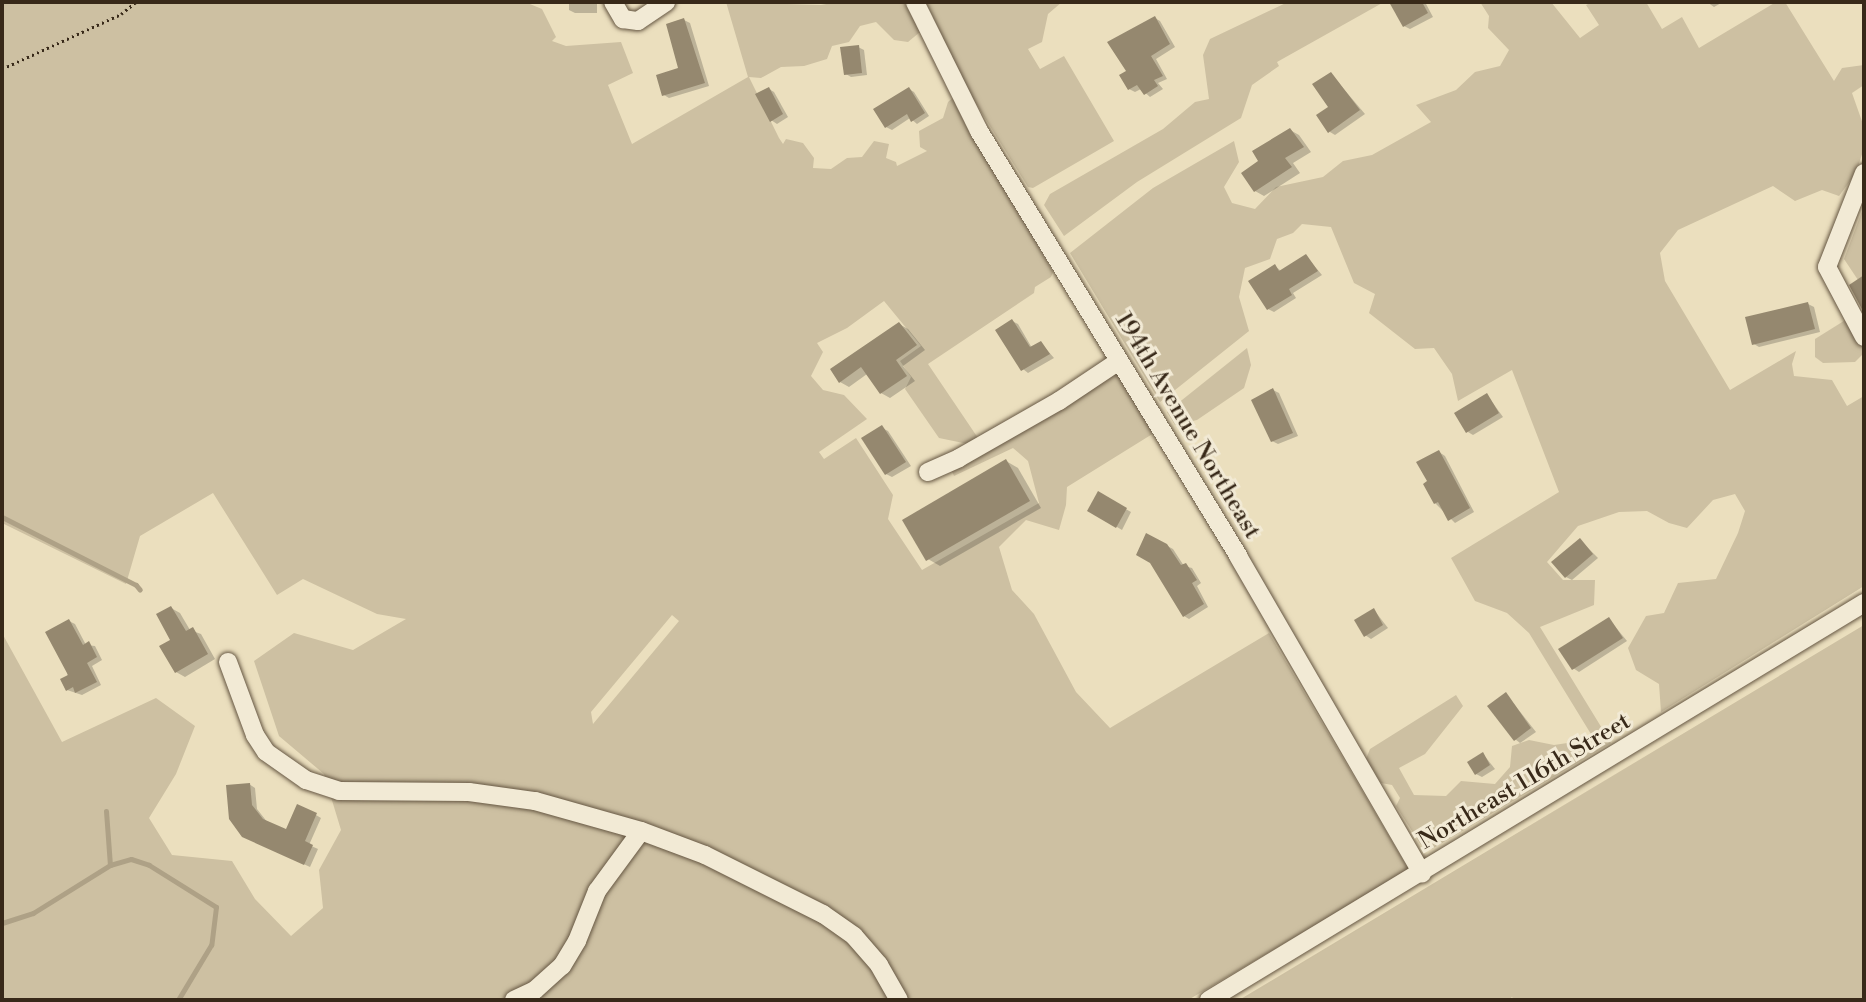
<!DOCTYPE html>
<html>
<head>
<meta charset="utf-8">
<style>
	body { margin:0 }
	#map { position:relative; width:1866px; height:1002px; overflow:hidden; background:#ebdfbe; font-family:"Libre Bodoni",serif }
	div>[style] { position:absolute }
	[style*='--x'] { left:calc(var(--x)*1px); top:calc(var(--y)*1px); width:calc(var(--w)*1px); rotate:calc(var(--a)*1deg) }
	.green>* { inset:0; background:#cdc0a2 }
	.shadow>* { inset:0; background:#0003 }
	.stream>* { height:5px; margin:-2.5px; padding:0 2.5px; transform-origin:2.5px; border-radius:2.5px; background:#aea186 }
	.building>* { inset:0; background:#95886f }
	.path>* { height:2.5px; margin-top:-1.25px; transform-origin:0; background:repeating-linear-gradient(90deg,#382919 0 2px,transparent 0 5.5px) }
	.roads { filter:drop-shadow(0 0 2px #655642) drop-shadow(0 0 2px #655642) }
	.minor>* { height:18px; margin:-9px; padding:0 9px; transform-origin:9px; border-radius:9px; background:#f2ead5 }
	span { translate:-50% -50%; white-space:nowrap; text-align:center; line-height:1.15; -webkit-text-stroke:6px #f2ead5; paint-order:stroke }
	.street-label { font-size:24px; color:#382919 }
	.frame { position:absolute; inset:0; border:4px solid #382919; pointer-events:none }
</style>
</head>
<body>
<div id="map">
	<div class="green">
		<div style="clip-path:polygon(evenodd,2px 2px,525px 2px,542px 9px,556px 37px,552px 41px,566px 46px,621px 42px,633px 73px,608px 85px,632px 144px,748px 77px,726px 2px,821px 5px,837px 2px,904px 2px,920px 32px,908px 42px,894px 40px,876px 22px,860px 26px,849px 42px,832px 46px,827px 59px,804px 66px,781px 67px,761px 78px,749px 77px,779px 138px,783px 144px,786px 139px,803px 143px,814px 158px,813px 168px,831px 169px,847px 158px,862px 157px,874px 141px,889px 144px,886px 158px,896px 162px,897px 166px,927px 151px,920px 147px,919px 131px,943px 118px,948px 102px,954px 97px,1053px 272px,1051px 277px,1035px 287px,1034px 293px,928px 364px,978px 438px,973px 445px,939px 438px,905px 389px,911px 377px,900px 361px,921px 346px,884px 301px,847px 328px,817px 343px,823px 352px,811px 376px,823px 390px,844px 395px,867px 419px,819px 452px,824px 459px,856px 438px,893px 495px,888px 519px,922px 570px,1039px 503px,1028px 461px,1013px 448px,954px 476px,951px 469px,1008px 440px,1117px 372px,1154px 433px,1067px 487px,1066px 505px,1059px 530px,1026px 520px,999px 547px,1012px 590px,1034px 614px,1076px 692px,1110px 728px,1269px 633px,1409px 870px,1188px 1000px,2px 1000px,2px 633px,62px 742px,156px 698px,195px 726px,176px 774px,149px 818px,172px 855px,232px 861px,255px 899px,291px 936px,323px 908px,319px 870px,341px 830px,324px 774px,279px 736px,254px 661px,294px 633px,353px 650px,406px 619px,377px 614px,303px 579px,277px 595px,213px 493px,140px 536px,126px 584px,2px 523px,2px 2px,672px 615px,679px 621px,593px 724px,591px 712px,672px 615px)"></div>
		<div style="clip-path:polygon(926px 2px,1062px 2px,1048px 14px,1042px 42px,1028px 49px,1040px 69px,1064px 56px,1114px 141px,1033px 188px,1028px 187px,965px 86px)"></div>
		<div style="clip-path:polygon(1288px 2px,1384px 2px,1277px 62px,1279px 66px,1252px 85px,1241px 118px,1137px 182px,1064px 236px,1044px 205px,1050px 194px,1163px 129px,1195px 102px,1209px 99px,1203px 55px,1210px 39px)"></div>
		<div style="clip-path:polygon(1480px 2px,1551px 2px,1580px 38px,1599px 25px,1586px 5px,1592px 2px,1646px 2px,1662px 29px,1682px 17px,1699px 48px,1776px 2px,1785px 2px,1834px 81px,1842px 68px,1864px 65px,1864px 85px,1852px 93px,1864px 127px,1864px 148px,1856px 173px,1839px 196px,1822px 190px,1795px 201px,1773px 186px,1678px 230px,1660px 253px,1665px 281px,1730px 390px,1796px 351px,1792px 364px,1794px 376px,1832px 380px,1847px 406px,1864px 396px,1864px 586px,1661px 712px,1659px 684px,1636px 670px,1628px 648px,1646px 616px,1664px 613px,1678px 583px,1716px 579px,1738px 533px,1745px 511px,1735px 494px,1713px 500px,1687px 528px,1669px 523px,1647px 511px,1619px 512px,1578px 526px,1547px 562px,1563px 580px,1595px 580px,1594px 605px,1540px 627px,1611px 743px,1432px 849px,1421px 845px,1396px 806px,1400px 798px,1392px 785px,1381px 783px,1366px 759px,1370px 749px,1456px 695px,1463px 706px,1425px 754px,1399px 768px,1414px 795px,1446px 796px,1461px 781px,1495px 784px,1510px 767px,1512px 746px,1529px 740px,1554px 745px,1594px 739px,1529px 633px,1507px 613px,1475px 601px,1451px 558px,1559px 492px,1512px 370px,1458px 401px,1452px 374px,1434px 348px,1415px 349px,1369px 313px,1375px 294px,1354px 283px,1331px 227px,1302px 224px,1293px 233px,1277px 239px,1270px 259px,1245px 268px,1239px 297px,1249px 331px,1160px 402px,1070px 253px,1153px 188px,1234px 141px,1239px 162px,1224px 187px,1232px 203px,1255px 209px,1276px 187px,1323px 177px,1343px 161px,1372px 155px,1431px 122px,1416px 105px,1456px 90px,1475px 72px,1500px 66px,1509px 50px,1488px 28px,1489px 16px)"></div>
		<div style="clip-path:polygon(1864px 206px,1864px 275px,1858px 280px,1844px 259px)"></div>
		<div style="clip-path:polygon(1847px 319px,1864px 345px,1862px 355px,1855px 362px,1823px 363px,1815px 357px,1815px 339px)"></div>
		<div style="clip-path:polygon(1247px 348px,1251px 365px,1244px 388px,1197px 420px,1175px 425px,1167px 412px)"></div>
		<div style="clip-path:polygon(1864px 625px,1864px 1000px,1514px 1000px,1512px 997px,1509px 1000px,1239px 1000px)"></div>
	</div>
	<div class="shadow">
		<div style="clip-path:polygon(569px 2px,597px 2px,597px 13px,575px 13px,569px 10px)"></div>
		<div style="clip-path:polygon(1400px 2px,1425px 2px,1433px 17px,1410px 29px,1404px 26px,1393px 5px)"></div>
		<div style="clip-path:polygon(1707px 2px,1723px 2px,1714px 7px)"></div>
		<div style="clip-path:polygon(1155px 18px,1160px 21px,1175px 47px,1156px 59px,1167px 79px,1158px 83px,1163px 89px,1150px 97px,1141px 89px,1135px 92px,1129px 89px,1129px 72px)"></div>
		<div style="clip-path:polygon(684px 20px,690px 23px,709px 86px,669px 98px,664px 95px,680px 69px)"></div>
		<div style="clip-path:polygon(858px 47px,864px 50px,867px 75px,851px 77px,846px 74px)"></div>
		<div style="clip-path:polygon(1331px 74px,1365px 114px,1335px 135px,1330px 132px)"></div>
		<div style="clip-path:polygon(769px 89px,774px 92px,788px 117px,777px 124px,771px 120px)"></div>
		<div style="clip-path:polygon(909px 89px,914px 92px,929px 116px,917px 124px,910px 118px,892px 130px,886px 127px)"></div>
		<div style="clip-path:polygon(1290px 130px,1299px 135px,1311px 152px,1293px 163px,1300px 173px,1264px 196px,1255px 191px,1261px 162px)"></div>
		<div style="clip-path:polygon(1306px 256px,1322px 275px,1293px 293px,1296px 298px,1274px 312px,1268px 309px,1275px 266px,1281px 271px)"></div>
		<div style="clip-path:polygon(1808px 304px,1814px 307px,1820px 332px,1759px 347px,1754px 344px)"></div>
		<div style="clip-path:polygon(1012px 321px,1018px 324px,1032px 348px,1041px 343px,1054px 358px,1028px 373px,1023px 369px)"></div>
		<div style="clip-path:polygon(899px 324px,908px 329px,925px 350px,903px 366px,915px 381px,890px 398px,881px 393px,867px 374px,849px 387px,840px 382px)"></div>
		<div style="clip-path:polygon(1273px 390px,1279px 393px,1298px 436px,1278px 444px,1272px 441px)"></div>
		<div style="clip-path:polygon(1487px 395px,1503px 417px,1473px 435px,1468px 432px)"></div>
		<div style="clip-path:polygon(882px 428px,888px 431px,911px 466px,892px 477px,886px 474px)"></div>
		<div style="clip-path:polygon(1439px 452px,1445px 456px,1474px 512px,1455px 523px,1435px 503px,1429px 482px)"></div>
		<div style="clip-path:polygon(1006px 461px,1018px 468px,1041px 508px,940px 566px,928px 559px)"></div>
		<div style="clip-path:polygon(1099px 494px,1131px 512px,1122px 530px,1089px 510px)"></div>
		<div style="clip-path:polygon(1147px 535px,1173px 549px,1184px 566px,1192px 568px,1201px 583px,1197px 586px,1208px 607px,1189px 619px,1184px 616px)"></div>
		<div style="clip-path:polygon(1580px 540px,1598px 558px,1572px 580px,1566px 577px)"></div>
		<div style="clip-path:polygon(171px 608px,180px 613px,190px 630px,201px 634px,215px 659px,185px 677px,176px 672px)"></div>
		<div style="clip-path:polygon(1374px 610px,1388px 628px,1371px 639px,1365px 635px)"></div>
		<div style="clip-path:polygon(1609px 619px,1627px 641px,1579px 672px,1573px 668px)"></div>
		<div style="clip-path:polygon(69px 621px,75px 624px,86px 645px,95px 646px,102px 660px,92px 666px,101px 685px,82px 695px,67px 690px)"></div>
		<div style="clip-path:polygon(1506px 694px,1536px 732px,1520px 743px,1515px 739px)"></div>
		<div style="clip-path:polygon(1483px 754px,1495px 769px,1482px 777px,1476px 774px)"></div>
		<div style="clip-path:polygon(249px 784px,255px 788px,257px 809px,268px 823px,287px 832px,316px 815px,321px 818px,309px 845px,318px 849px,310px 867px,250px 839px)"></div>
	</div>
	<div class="stream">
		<div style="--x:2;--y:517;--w:150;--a:26.9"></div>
		<div style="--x:136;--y:585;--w:6;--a:51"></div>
		<div style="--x:106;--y:811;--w:54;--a:85.8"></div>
		<div style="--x:2;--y:923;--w:33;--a:-18"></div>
		<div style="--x:33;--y:913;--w:91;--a:-31.9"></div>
		<div style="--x:110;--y:865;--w:22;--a:-16"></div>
		<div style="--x:131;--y:859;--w:19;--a:18"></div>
		<div style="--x:149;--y:865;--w:79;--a:32.1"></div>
		<div style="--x:216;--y:907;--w:38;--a:97"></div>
		<div style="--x:211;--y:945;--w:64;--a:121"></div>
	</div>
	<div class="building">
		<div style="clip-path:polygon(1389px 2px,1422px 2px,1428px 13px,1403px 27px)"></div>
		<div style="clip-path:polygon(1155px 16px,1170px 44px,1151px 56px,1163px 76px,1154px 80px,1158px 86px,1144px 95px,1137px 85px,1128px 90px,1119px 75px,1126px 71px,1107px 42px)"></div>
		<div style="clip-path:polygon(684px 18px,705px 83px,662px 96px,656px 75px,678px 68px,666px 24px)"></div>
		<div style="clip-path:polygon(859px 45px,862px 73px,844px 75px,840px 47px)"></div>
		<div style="clip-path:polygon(1331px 72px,1360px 110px,1328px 133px,1316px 115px,1328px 107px,1312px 84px)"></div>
		<div style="clip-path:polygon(769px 87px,783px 114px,770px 122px,755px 94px)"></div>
		<div style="clip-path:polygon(909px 87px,925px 113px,911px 122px,907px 114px,885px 128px,873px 109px)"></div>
		<div style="clip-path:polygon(1290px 128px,1304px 147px,1285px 158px,1292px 167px,1254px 192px,1241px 173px,1258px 161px,1252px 151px)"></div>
		<div style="clip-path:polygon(1306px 254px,1318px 271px,1289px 289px,1292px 295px,1267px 310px,1248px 281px,1275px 264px,1279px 271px)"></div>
		<div style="clip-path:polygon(1864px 275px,1864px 313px,1849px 285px)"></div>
		<div style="clip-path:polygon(1808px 302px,1815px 329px,1752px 345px,1745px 317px)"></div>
		<div style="clip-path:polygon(1012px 319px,1030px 347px,1041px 341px,1050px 354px,1021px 371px,995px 330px)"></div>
		<div style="clip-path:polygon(899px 322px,917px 345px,896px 360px,907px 376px,880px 394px,861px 367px,839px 383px,830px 369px)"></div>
		<div style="clip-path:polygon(1273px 388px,1293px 433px,1271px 442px,1251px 400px)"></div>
		<div style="clip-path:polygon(1487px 393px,1499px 413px,1466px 433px,1454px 413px)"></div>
		<div style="clip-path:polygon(882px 425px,906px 462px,885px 475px,861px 438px)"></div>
		<div style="clip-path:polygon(1439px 450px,1470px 508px,1448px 521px,1438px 502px,1434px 504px,1423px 484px,1427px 481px,1416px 462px)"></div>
		<div style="clip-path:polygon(1006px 459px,1030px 501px,926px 561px,902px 520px)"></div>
		<div style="clip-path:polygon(1098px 491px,1127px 508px,1116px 528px,1087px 511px)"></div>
		<div style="clip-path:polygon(1146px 533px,1167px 544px,1181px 565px,1186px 563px,1197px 580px,1192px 583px,1204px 604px,1183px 617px,1150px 563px,1136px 555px)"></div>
		<div style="clip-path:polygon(1580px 538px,1593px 554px,1565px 578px,1551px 562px)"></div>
		<div style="clip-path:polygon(171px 606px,186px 631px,193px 627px,208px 654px,175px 673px,159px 646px,170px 640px,156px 614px)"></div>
		<div style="clip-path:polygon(1374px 608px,1383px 625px,1364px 637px,1354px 620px)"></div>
		<div style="clip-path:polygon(1609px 617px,1623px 638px,1572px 670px,1558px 649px)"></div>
		<div style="clip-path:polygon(69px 619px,83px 645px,89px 641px,97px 657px,87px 663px,97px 682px,75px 693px,73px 687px,66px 691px,60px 679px,68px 675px,45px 632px)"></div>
		<div style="clip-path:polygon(1506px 692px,1531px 728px,1514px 741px,1487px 706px)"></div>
		<div style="clip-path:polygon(1483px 752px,1490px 765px,1475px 775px,1467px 762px)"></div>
		<div style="clip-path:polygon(250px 783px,252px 805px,263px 819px,286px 829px,297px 804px,317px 813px,305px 841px,313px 845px,304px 865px,242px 837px,229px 819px,226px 785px)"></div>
	</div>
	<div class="path">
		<div style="--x:2;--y:69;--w:131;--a:-24.8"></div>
		<div style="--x:121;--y:14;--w:19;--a:-39"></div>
	</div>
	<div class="roads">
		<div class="minor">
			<div style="--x:613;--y:2;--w:20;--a:60"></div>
			<div style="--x:623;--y:19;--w:15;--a:8"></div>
			<div style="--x:638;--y:21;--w:34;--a:-34"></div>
			<div style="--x:915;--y:2;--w:144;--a:63.6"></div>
			<div style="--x:979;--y:131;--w:498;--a:58.6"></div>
			<div style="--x:1238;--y:556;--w:367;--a:59.9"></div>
			<div style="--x:1864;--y:173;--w:101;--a:111.5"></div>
			<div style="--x:1827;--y:267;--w:79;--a:62.1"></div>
			<div style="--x:928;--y:472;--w:34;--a:-24"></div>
			<div style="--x:959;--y:458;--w:115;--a:-29.7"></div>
			<div style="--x:1059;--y:401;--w:72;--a:-33.7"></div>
			<div style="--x:228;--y:662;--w:78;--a:69.7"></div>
			<div style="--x:255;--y:735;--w:20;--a:57"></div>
			<div style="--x:266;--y:752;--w:49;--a:35"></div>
			<div style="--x:306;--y:780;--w:35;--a:18"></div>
			<div style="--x:339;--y:791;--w:130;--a:0.4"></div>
			<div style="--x:469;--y:792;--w:67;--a:7.8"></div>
			<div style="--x:535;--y:801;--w:110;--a:15.8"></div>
			<div style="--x:641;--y:831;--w:68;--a:20.6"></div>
			<div style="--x:705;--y:855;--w:132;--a:26.6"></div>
			<div style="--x:823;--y:914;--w:38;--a:35"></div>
			<div style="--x:854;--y:936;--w:38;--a:49"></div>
			<div style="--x:879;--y:965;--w:40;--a:60.3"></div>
			<div style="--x:514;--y:1000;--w:23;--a:-25"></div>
			<div style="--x:535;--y:990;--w:36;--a:-42"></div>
			<div style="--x:562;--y:966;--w:29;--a:-59"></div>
			<div style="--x:577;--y:941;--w:54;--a:-68.2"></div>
			<div style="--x:597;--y:891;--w:74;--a:-53.7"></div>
			<div style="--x:1209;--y:1000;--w:766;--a:-31.22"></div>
		</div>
	</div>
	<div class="street-label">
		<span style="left:1187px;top:426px;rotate:59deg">194th Avenue Northeast</span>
		<span style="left:1525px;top:782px;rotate:-31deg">Northeast 116th Street</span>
	</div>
	<div class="frame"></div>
</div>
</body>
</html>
